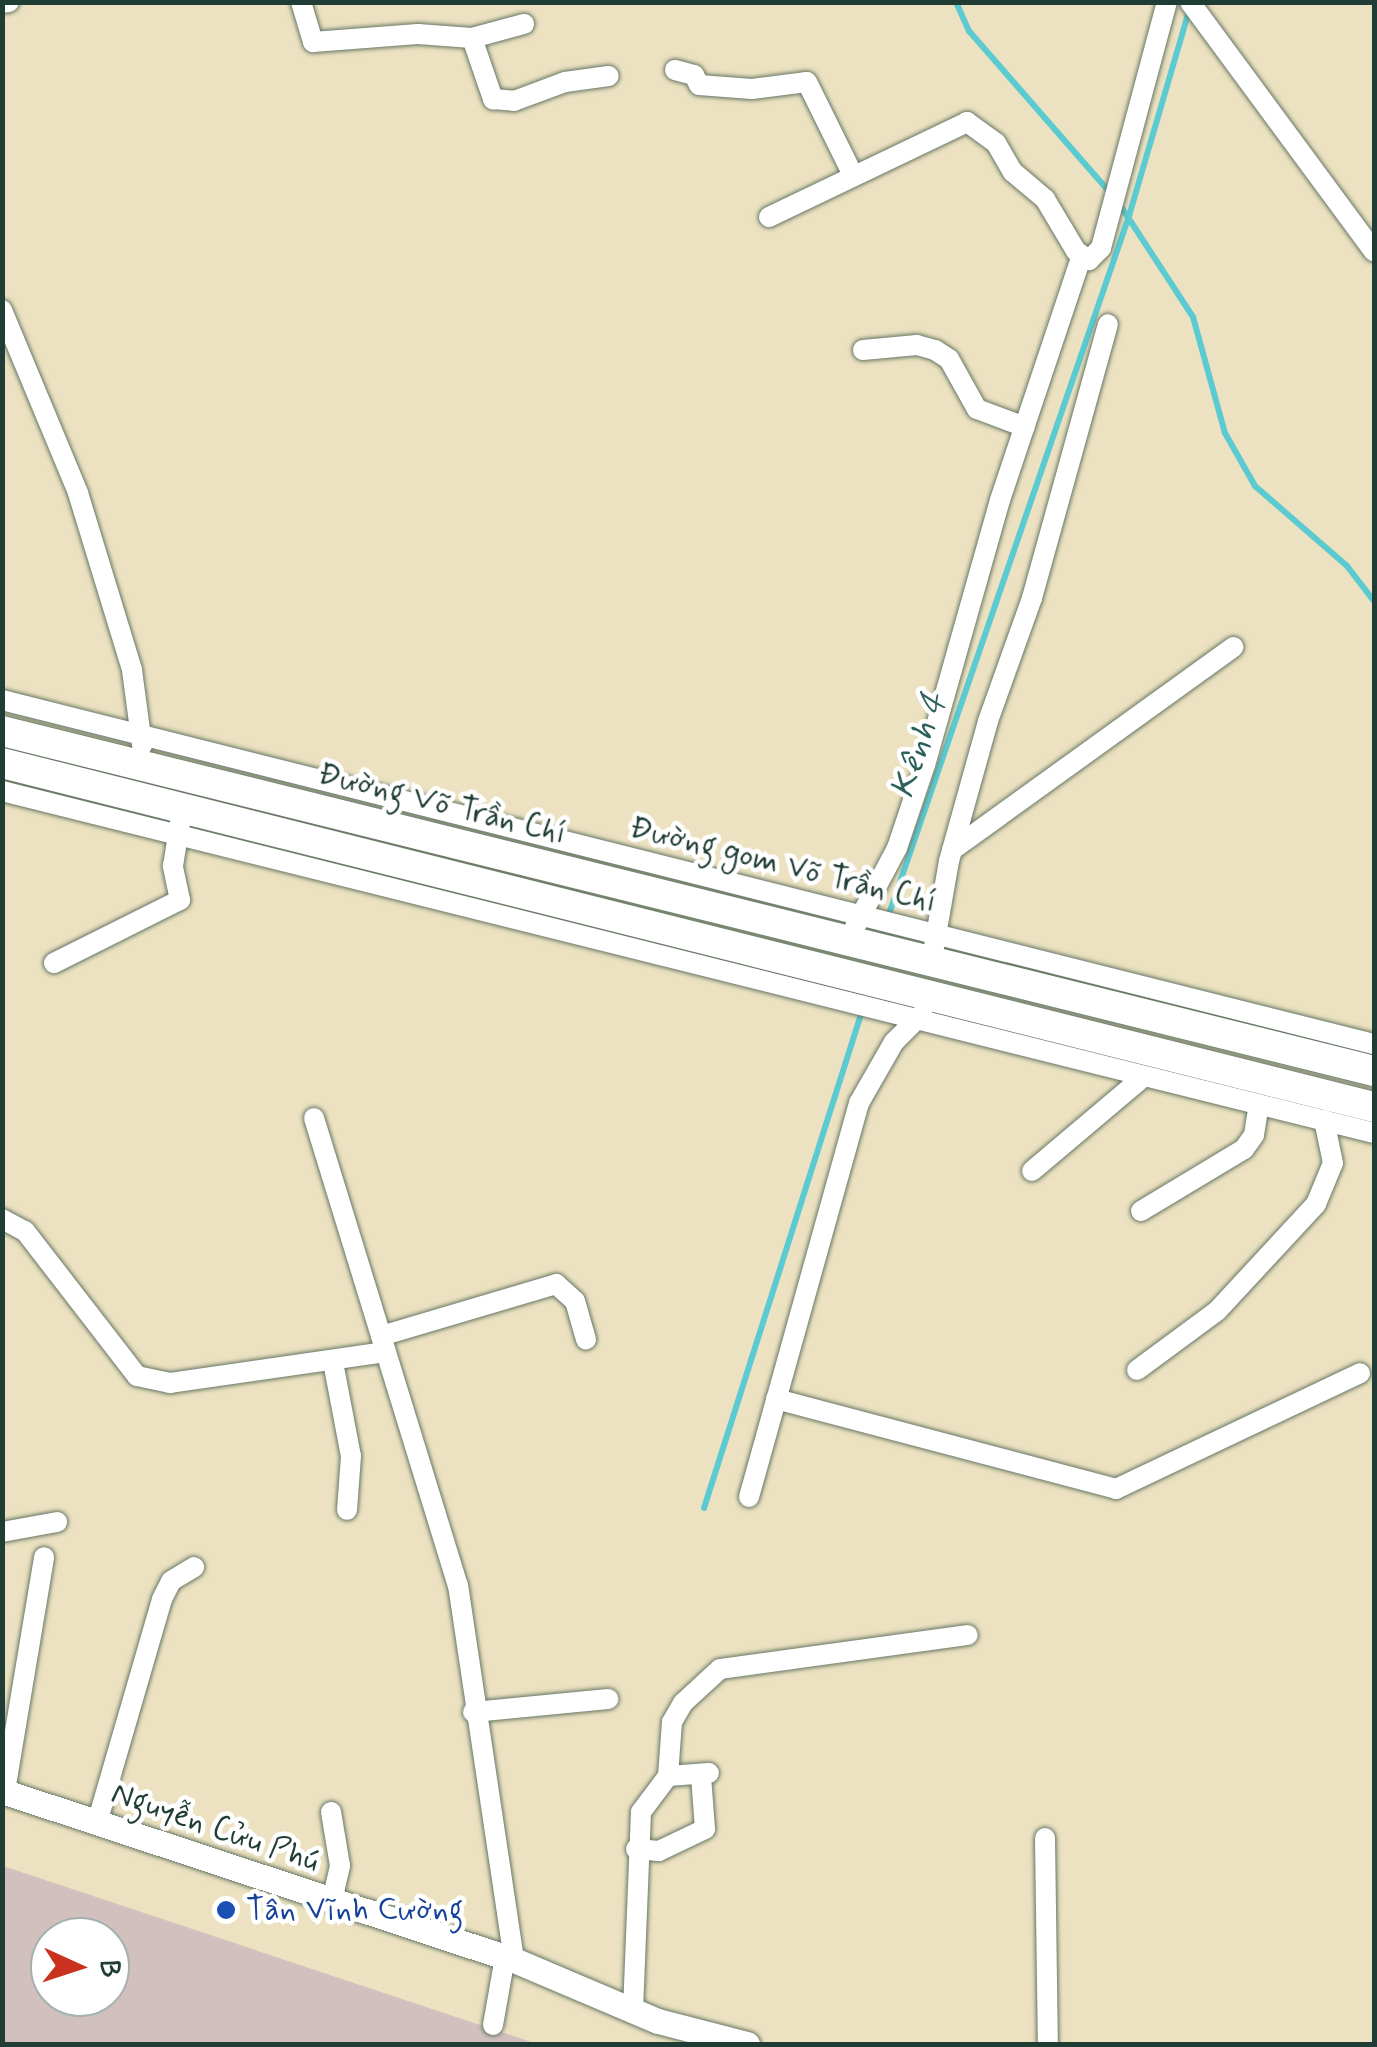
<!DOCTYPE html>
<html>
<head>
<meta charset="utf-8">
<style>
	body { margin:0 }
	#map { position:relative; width:1377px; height:2047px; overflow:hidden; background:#ece2c1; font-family:Mynerve,sans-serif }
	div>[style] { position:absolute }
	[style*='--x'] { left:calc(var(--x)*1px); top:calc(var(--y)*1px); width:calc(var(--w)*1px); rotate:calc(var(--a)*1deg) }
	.industrial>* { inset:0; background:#d1c0bd }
	.stream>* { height:6px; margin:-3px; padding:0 3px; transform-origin:3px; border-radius:3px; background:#5ccad1 }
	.roads { filter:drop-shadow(0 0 2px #677765) drop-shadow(0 0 2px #677765) }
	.minor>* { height:20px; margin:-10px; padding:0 10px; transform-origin:10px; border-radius:10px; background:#fff }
	.major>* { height:25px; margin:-12.5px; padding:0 12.5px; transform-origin:12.5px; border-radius:12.5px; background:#fff }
	.highway>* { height:30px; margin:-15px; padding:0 15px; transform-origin:15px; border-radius:15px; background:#fff }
	.dots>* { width:28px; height:28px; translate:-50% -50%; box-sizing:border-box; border:5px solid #fff; border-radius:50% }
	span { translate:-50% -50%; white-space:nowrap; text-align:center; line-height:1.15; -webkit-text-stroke:9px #fff; paint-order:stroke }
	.street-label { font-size:32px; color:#1f3d34 }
	.transit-label { font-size:32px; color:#164399 }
	.left { translate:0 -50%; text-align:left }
	.water-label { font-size:35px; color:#2e605b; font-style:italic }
	.frame { position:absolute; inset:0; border:5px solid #1f3d34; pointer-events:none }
	.north { position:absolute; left:30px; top:1917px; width:100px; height:100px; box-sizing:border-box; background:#fff; border:2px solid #a5b1ae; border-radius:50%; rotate:93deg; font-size:28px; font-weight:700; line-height:40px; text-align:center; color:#1f3d34 }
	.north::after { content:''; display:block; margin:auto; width:35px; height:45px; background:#c8321e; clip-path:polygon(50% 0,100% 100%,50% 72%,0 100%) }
</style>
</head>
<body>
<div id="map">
	<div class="industrial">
		<div style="clip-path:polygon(evenodd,3px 1866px,537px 2044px,3px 2044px,3px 1866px,50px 1937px,110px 1937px,110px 1997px,50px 1997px,50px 1937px)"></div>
	</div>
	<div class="stream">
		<div style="--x:956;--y:2;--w:32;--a:66"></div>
		<div style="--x:969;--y:31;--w:218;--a:48.9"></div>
		<div style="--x:1120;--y:205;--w:134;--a:56.9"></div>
		<div style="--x:1193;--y:317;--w:120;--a:74.6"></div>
		<div style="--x:1225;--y:433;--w:61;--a:60.5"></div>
		<div style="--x:1255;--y:486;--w:122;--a:41"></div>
		<div style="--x:1347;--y:566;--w:44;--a:52.4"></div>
		<div style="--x:880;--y:940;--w:766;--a:-71.02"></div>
		<div style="--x:1129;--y:216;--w:217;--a:-73.7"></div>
		<div style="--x:704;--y:1508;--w:522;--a:-72.36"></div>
	</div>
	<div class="roads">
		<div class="minor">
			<div style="--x:301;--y:2;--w:42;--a:73.3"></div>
			<div style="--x:313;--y:42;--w:105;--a:-4.4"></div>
			<div style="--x:418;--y:34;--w:54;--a:4.2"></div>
			<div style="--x:472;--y:38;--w:65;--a:71"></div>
			<div style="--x:493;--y:99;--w:21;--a:5"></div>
			<div style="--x:514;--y:101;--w:54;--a:-20.4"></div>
			<div style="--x:565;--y:82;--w:44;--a:-7.8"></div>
			<div style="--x:1190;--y:2;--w:310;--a:53.6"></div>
			<div style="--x:2;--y:3;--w:7;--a:-8"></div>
			<div style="--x:472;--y:38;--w:54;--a:-15.1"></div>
			<div style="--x:675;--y:70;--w:20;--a:15"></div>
			<div style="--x:694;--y:75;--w:11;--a:63"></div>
			<div style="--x:699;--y:85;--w:53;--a:4.3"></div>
			<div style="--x:752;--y:89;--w:55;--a:-7.3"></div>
			<div style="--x:807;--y:82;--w:104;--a:63.7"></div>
			<div style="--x:769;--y:217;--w:220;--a:-25.6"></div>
			<div style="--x:967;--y:122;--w:36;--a:36"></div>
			<div style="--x:996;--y:143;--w:34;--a:60"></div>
			<div style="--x:1013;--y:172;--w:42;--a:40.2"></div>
			<div style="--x:1045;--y:199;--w:61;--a:59.2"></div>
			<div style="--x:1076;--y:251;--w:16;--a:35"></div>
			<div style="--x:1089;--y:260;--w:17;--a:-45"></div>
			<div style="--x:1101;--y:248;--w:255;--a:-75"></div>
			<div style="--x:2;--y:310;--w:198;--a:67.4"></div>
			<div style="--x:78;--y:493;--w:185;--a:73"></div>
			<div style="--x:132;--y:670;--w:76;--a:82.4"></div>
			<div style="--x:863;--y:350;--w:54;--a:-5.3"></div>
			<div style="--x:917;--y:345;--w:19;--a:16"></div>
			<div style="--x:935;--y:350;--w:17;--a:33"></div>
			<div style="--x:949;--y:359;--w:57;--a:60.8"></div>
			<div style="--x:977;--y:409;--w:51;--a:20.6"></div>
			<div style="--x:2;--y:700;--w:1414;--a:14.08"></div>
			<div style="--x:2;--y:791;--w:1414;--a:14"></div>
			<div style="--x:952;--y:850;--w:347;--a:-35.8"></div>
			<div style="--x:855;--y:927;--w:89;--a:-62"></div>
			<div style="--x:897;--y:848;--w:88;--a:-71.4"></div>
			<div style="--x:925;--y:765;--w:275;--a:-74.2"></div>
			<div style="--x:1000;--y:500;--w:255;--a:-71.5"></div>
			<div style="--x:934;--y:947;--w:87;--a:-80.1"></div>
			<div style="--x:949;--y:861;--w:145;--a:-74.4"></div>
			<div style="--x:988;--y:721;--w:131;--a:-70.3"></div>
			<div style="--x:1032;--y:598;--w:284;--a:-74.5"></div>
			<div style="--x:54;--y:963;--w:141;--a:-26.6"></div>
			<div style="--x:180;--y:900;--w:35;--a:-102"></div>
			<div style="--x:173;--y:866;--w:44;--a:-80.8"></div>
			<div style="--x:314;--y:1118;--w:489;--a:72.9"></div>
			<div style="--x:458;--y:1585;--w:379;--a:81.5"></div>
			<div style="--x:1032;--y:1171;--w:144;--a:-40.2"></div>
			<div style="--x:1141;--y:1211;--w:120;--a:-31"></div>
			<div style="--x:1244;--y:1149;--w:17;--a:-54"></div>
			<div style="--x:1254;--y:1135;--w:30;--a:-81"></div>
			<div style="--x:2;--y:1219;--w:26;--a:28"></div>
			<div style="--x:25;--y:1231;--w:183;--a:52.3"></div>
			<div style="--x:137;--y:1376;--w:34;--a:12"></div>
			<div style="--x:170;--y:1383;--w:218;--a:-8.2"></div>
			<div style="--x:381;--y:1336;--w:183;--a:-16.5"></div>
			<div style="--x:556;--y:1284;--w:25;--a:42"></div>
			<div style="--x:575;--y:1301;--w:40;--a:74"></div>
			<div style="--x:333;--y:1362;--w:96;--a:79.2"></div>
			<div style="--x:351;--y:1456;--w:54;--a:94.2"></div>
			<div style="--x:1137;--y:1370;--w:99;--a:-36.4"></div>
			<div style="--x:1217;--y:1311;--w:146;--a:-47.2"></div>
			<div style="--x:1316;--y:1204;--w:44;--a:-67.5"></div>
			<div style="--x:1333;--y:1163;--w:44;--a:-101.8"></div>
			<div style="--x:776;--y:1399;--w:352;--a:14.8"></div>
			<div style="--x:1116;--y:1489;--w:270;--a:-25.4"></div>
			<div style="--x:749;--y:1497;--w:409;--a:-74.4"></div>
			<div style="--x:859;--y:1103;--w:70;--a:-60.2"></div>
			<div style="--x:894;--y:1042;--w:40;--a:-45"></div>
			<div style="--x:2;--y:1532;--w:56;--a:-10.3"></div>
			<div style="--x:473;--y:1712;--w:136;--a:-5.5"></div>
			<div style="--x:668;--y:1776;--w:54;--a:-85.8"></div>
			<div style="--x:672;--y:1722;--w:22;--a:-60"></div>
			<div style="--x:683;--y:1703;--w:50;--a:-42.6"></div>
			<div style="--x:720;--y:1669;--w:250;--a:-7.8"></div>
			<div style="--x:5;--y:1791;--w:237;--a:-80.5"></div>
			<div style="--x:331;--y:1812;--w:55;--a:80.5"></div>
			<div style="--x:340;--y:1866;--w:37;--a:103"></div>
			<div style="--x:97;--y:1823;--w:233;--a:-73.8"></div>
			<div style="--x:162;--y:1599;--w:20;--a:-63"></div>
			<div style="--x:171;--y:1581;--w:27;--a:-31"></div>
			<div style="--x:1045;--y:1838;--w:206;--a:89.2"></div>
			<div style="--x:636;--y:1849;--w:23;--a:5"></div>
			<div style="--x:659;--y:1851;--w:51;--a:-25.6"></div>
			<div style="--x:705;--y:1829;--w:53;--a:-94.3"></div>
			<div style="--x:633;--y:2011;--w:199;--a:-87.7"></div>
			<div style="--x:641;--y:1812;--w:45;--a:-53.1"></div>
			<div style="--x:668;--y:1776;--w:41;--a:-4.2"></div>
			<div style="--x:493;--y:2025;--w:69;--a:-80"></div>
		</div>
		<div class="major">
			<div style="--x:2;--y:1791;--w:539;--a:18.27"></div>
			<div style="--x:514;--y:1960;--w:156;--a:23"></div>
			<div style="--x:658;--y:2021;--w:92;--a:14.5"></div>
		</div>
		<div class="highway">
			<div style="--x:2;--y:731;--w:1414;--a:13.92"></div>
			<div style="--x:2;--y:763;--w:1414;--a:14.08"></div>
		</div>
	</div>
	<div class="dots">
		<div style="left:226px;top:1910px;background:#1a4fb4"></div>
	</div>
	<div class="street-label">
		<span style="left:442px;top:804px;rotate:14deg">Đường Võ Trần Chí</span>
		<span style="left:783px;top:865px;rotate:14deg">Đường gom Võ Trần Chí</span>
		<span style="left:215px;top:1828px;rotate:19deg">Nguyễn Cửu Phú</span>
	</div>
	<div class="transit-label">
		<span class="left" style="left:246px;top:1910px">Tân Vĩnh Cường</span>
	</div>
	<div class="water-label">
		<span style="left:919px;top:746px;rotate:-71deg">Kênh 4</span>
	</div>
	<div class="frame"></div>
	<div class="north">B</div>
</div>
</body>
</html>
